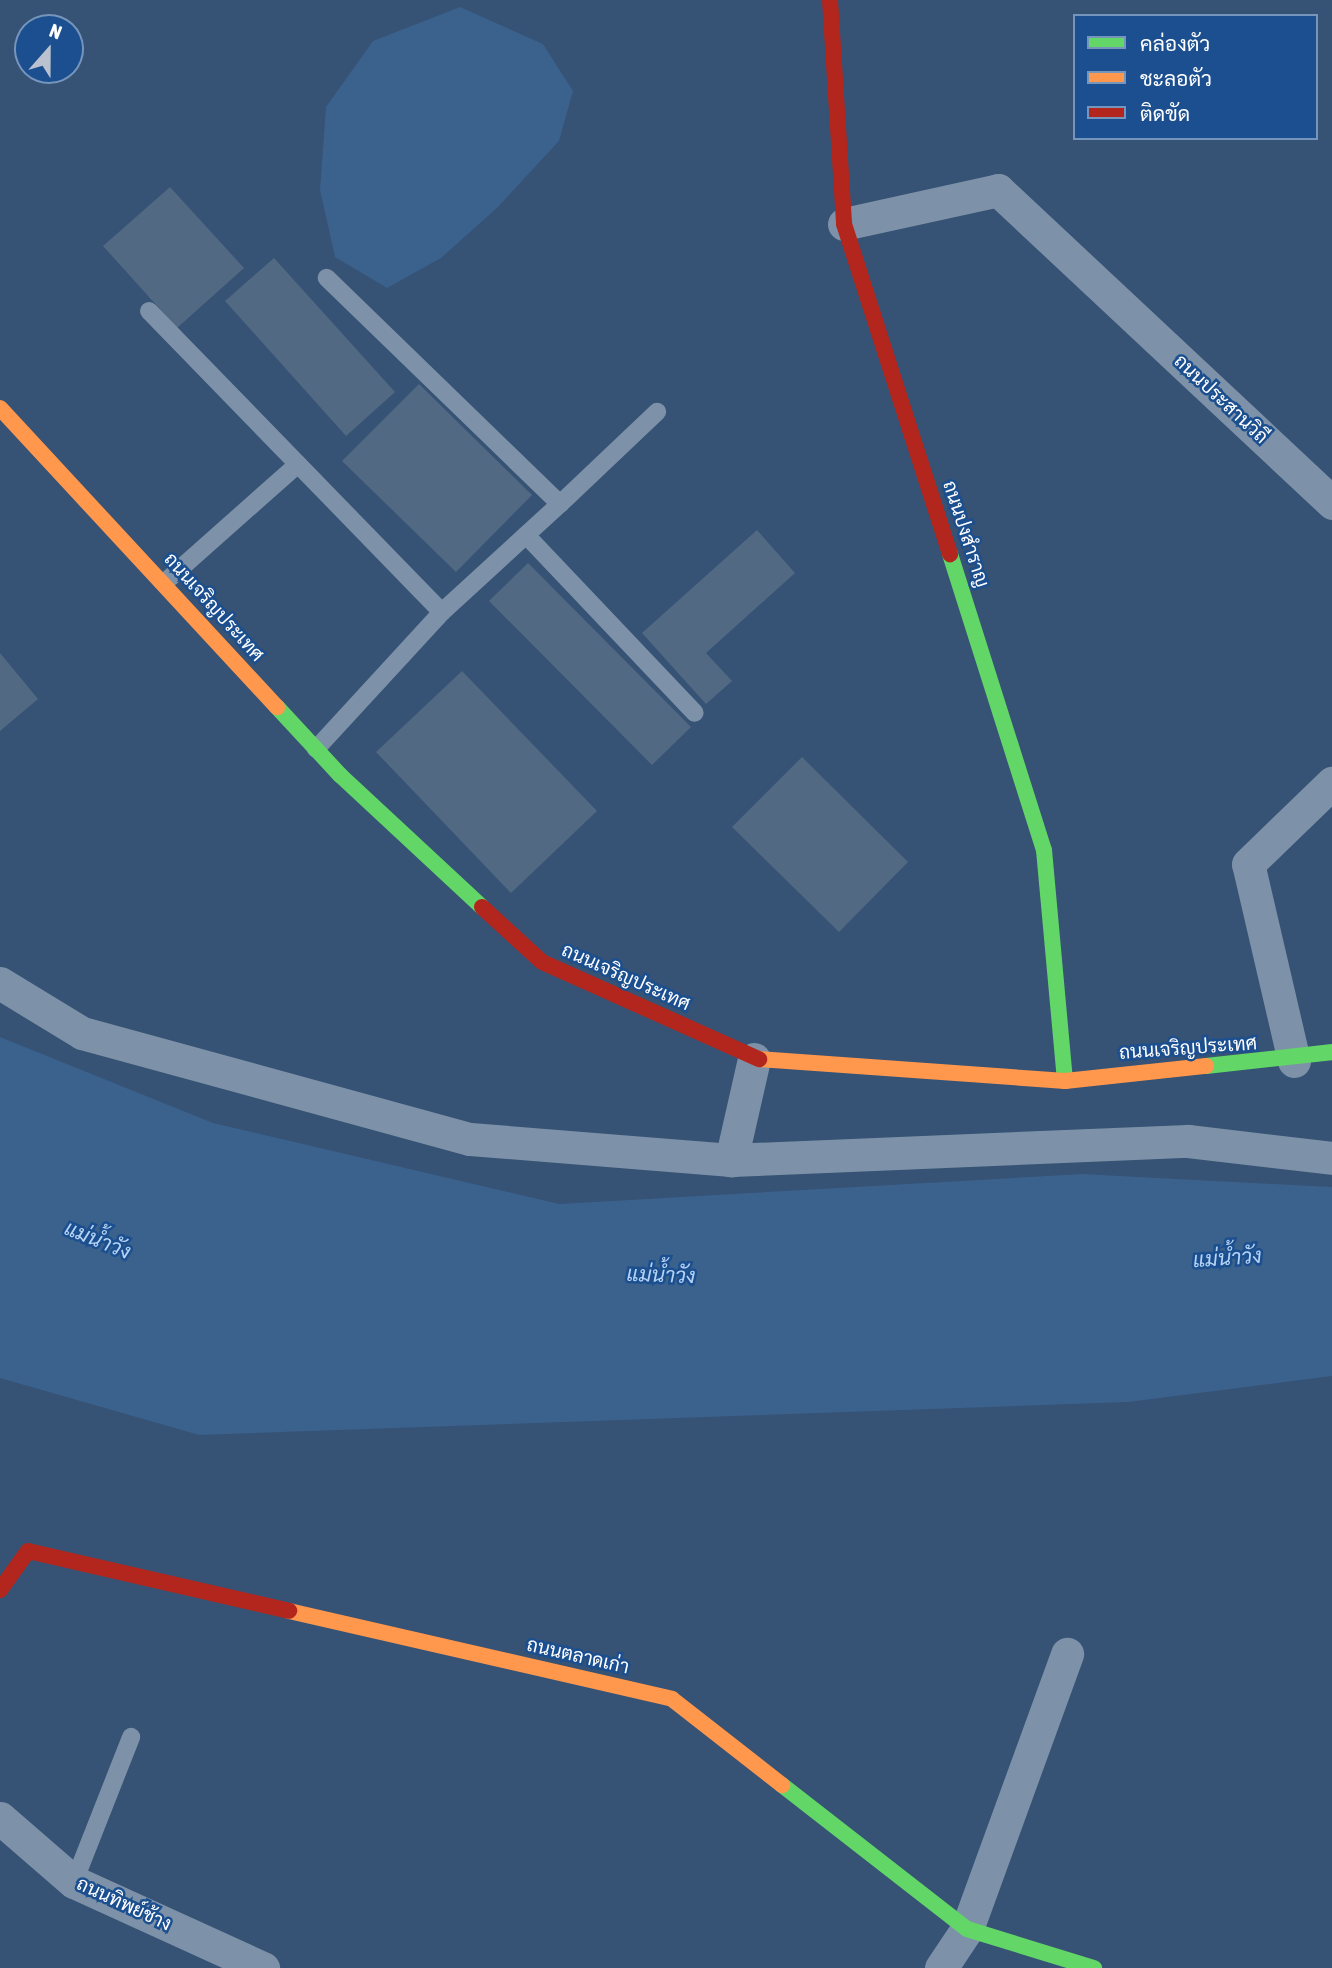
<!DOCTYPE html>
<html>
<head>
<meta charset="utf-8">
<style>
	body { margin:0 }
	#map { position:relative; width:1332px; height:1968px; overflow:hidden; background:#365274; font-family:"Asap Condensed",Sarabun,sans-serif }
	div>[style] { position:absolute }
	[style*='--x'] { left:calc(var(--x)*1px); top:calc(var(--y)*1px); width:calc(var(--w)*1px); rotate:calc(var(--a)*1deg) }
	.water>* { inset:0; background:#3b618d }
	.building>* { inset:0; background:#526984 }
	.lane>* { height:18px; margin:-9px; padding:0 9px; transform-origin:9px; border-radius:9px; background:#7d92a8 }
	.street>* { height:33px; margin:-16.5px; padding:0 16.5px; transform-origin:16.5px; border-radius:16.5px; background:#7d92a8 }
	.fast>* { height:16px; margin:-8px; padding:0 8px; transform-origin:8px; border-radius:8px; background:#63d668 }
	.slow>* { height:16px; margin:-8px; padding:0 8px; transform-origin:8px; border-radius:8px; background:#ff974d }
	.jam>* { height:16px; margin:-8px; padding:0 8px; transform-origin:8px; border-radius:8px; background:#b3261e }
	span { translate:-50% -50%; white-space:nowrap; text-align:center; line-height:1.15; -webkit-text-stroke:5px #1b4f8f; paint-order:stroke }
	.street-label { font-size:19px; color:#fff }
	.water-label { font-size:21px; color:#b5d3f5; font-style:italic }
	.legend { position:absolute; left:1073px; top:14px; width:245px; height:126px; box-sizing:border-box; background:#1b4f8f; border:2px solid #7695bc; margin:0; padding:9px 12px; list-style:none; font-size:21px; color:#fff }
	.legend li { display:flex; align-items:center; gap:14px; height:35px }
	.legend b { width:35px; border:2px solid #7695bc }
	.north { position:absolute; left:14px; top:14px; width:70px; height:70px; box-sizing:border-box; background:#1b4f8f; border:2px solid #7695bc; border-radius:50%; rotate:21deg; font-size:19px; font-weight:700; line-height:28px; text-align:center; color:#fff }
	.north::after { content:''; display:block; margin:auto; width:24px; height:32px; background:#b9c2ce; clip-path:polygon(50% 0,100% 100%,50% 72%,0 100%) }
</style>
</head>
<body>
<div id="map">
	<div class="water">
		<div style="clip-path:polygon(460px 7px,543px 44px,573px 91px,559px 141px,497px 208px,441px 258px,387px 288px,335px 257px,320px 190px,326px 107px,373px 41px)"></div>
		<div style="clip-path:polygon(0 1037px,213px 1123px,559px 1204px,1082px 1174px,1332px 1187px,1332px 1376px,1128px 1402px,199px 1435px,0 1378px)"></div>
	</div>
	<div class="building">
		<div style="clip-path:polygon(170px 187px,244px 268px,177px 328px,103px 246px)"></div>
		<div style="clip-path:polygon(274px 258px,395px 392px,346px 436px,225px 301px)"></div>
		<div style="clip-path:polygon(419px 384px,532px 495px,456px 572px,342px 461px)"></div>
		<div style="clip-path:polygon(757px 530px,795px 573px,706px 653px,732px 681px,706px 704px,642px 633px)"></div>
		<div style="clip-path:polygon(528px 563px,691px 727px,652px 765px,489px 601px)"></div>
		<div style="clip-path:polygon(0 653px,38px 699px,0 731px)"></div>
		<div style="clip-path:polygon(462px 671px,597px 811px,511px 893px,376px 752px)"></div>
		<div style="clip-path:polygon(802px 757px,908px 862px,839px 932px,732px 827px)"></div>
	</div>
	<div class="lane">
		<div style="--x:149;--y:311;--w:420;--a:45.8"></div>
		<div style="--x:560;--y:504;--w:134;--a:-43.5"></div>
		<div style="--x:526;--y:535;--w:245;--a:46.5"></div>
		<div style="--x:164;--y:583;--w:179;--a:-41.6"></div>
		<div style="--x:316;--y:749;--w:186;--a:-47.4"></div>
		<div style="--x:442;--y:612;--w:160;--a:-42.5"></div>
		<div style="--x:560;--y:504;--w:325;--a:-135.9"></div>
		<div style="--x:74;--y:1882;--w:156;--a:-68.5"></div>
	</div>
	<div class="street">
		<div style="--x:844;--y:224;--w:158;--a:-12.4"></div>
		<div style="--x:998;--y:190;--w:458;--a:43.1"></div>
		<div style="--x:0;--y:983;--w:96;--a:31.4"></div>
		<div style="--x:82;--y:1033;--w:402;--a:15.3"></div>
		<div style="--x:470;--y:1139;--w:262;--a:4.6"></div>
		<div style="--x:754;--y:1059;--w:104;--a:102.8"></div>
		<div style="--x:731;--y:1160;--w:457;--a:-2.4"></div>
		<div style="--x:1188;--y:1141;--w:145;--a:6.7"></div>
		<div style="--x:1294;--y:1061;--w:202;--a:-103.1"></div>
		<div style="--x:1248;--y:864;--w:117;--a:-44"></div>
		<div style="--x:0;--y:1818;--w:98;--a:40.9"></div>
		<div style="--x:74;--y:1882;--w:208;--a:24.5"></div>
		<div style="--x:941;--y:1968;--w:47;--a:-56.3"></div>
		<div style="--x:967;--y:1929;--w:293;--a:-70"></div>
	</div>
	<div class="fast">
		<div style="--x:950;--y:554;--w:311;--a:72.4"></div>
		<div style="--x:1044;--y:850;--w:232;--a:84.8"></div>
		<div style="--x:277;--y:707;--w:93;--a:47.2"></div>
		<div style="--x:340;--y:775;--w:194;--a:42.9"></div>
		<div style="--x:1206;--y:1066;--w:127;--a:-6.3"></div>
		<div style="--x:782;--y:1785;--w:234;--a:37.9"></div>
		<div style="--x:967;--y:1929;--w:133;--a:17.1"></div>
	</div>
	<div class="slow">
		<div style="--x:0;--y:408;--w:408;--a:47.2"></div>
		<div style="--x:759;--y:1059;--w:307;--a:4.1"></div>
		<div style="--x:1065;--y:1081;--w:142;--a:-6.1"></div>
		<div style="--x:289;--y:1611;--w:393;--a:12.9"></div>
		<div style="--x:672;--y:1699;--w:140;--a:38"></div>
	</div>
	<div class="jam">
		<div style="--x:830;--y:0;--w:224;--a:86.4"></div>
		<div style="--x:844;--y:224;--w:347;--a:72.2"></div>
		<div style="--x:482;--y:907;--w:81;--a:42.5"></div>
		<div style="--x:542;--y:962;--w:238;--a:24.1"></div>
		<div style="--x:0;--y:1590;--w:48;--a:-54.3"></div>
		<div style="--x:28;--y:1551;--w:268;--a:12.9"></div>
	</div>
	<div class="street-label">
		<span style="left:1221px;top:399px;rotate:43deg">ถนนประสานวิถี</span>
		<span style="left:966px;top:534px;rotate:72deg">ถนนปงสำราญ</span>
		<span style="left:214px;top:607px;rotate:48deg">ถนนเจริญประเทศ</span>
		<span style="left:626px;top:977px;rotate:24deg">ถนนเจริญประเทศ</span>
		<span style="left:1188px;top:1048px;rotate:-4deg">ถนนเจริญประเทศ</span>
		<span style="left:578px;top:1656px;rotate:13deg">ถนนตลาดเก่า</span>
		<span style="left:124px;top:1904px;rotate:25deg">ถนนทิพย์ช้าง</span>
	</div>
	<div class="water-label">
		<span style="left:98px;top:1239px;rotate:22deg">แม่น้ำวัง</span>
		<span style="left:1227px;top:1257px;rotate:-4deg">แม่น้ำวัง</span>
		<span style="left:661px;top:1274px;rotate:2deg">แม่น้ำวัง</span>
	</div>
	<ul class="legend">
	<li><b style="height:9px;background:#63d668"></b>คล่องตัว</li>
	<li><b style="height:9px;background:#ff974d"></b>ชะลอตัว</li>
	<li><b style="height:9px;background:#b3261e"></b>ติดขัด</li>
	</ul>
	<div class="north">N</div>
</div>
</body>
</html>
